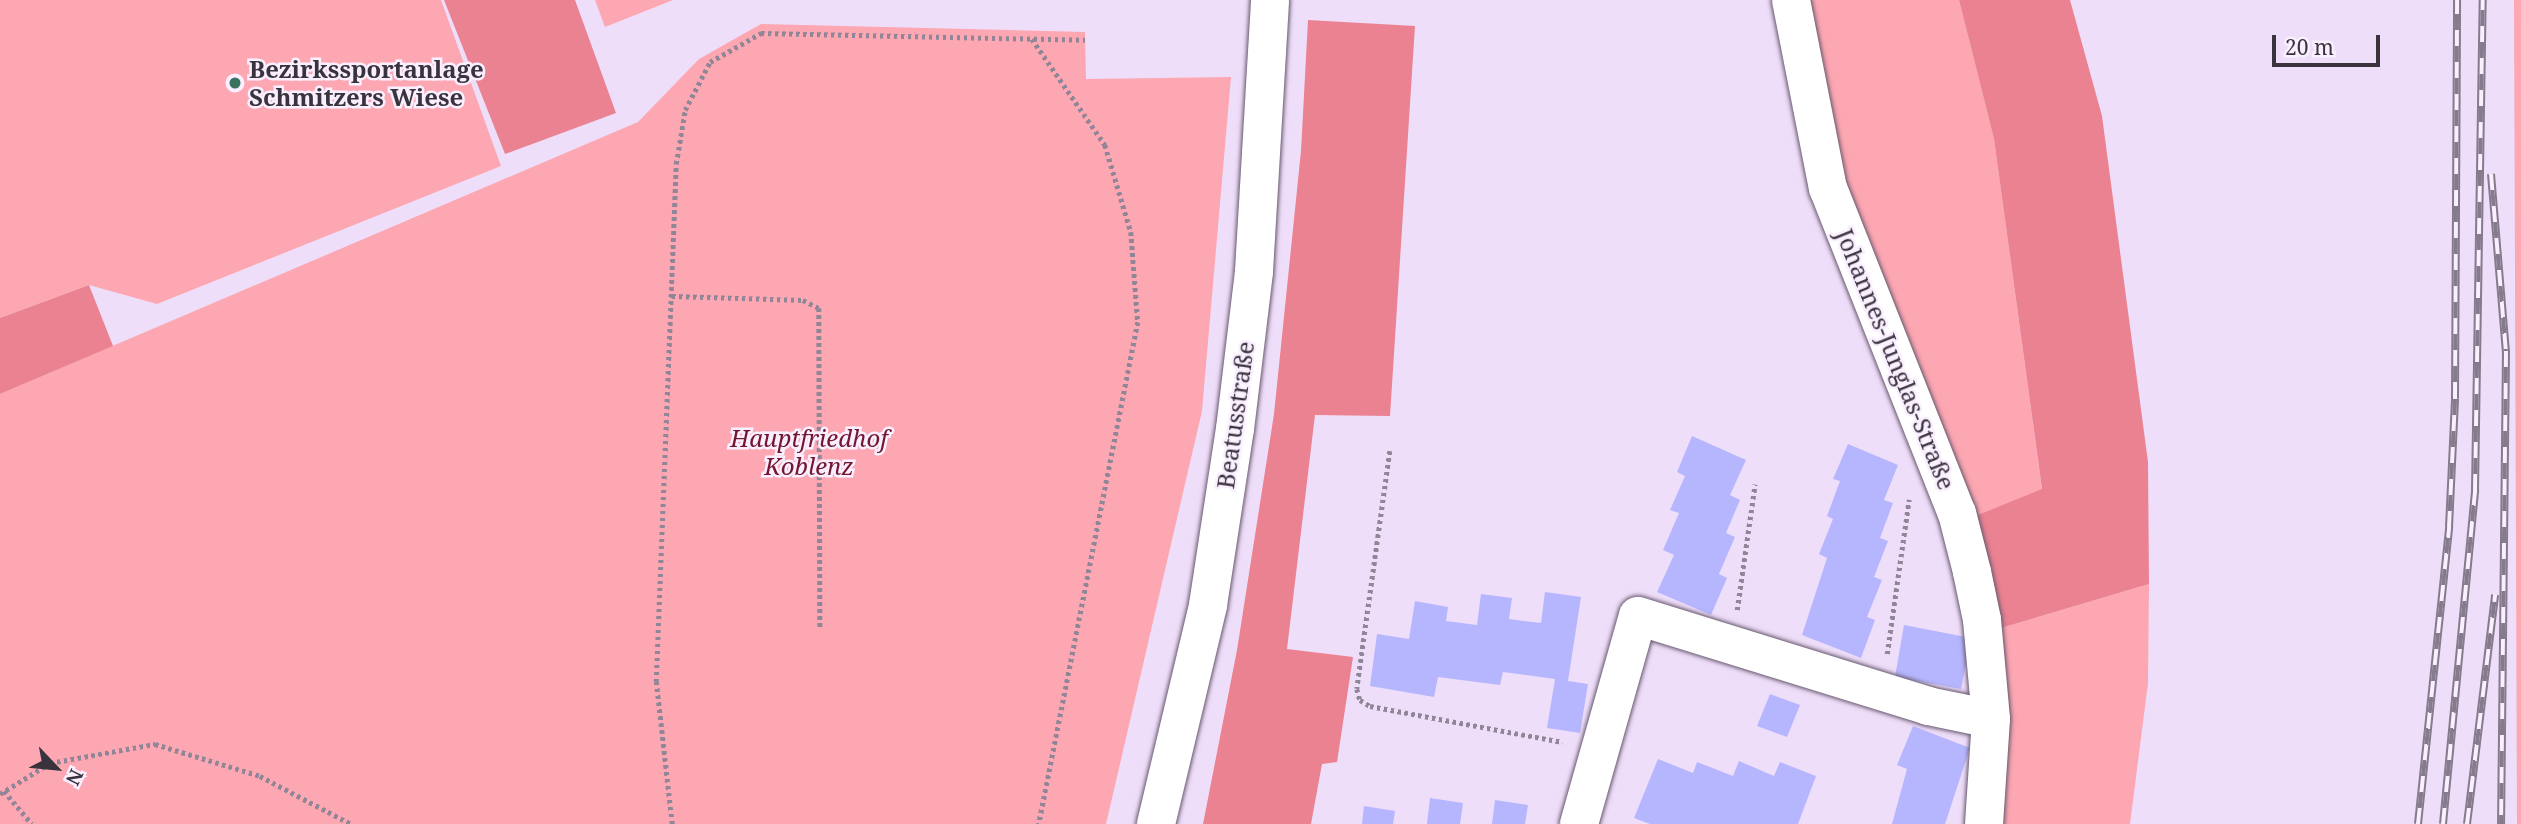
<!DOCTYPE html>
<html>
<head>
<meta charset="utf-8">
<style>
	body { margin:0 }
	#map { position:relative; width:2521px; height:824px; overflow:hidden; background:#efdef9; font-family:"Noto Serif",serif }
	div>[style] { position:absolute }
	[style*='--x'] { left:calc(var(--x)*1px); top:calc(var(--y)*1px); width:calc(var(--w)*1px); rotate:calc(var(--a)*1deg) }
	.green>* { inset:0; background:#fca7b1 }
	.forest>* { inset:0; background:#ea8291 }
	.building>* { inset:0; background:#b6b6ff }
	.path>* { height:4.5px; margin-top:-2.25px; transform-origin:0; background:repeating-linear-gradient(90deg,#918698 0 3.5px,transparent 0 7px) }
	.roads { filter:drop-shadow(0 0 2px #67586f) drop-shadow(0 0 2px #67586f) }
	.minor>* { height:38px; margin:-19px; padding:0 19px; transform-origin:19px; border-radius:19px; background:#fff }
	.rail>* { height:8px; margin-top:-4px; transform-origin:0; background:repeating-linear-gradient(90deg,#f9efff 0 16px,#867b8c 0 32px); box-sizing:border-box; border-block:2px solid #867b8c }
	.dots>* { width:19px; height:19px; translate:-50% -50%; box-sizing:border-box; border:4px solid #f9efff; border-radius:50% }
	span { translate:-50% -50%; white-space:nowrap; text-align:center; line-height:1.15; -webkit-text-stroke:5px #f9efff; paint-order:stroke }
	.poi-label { font-size:24px; color:#39333d; font-weight:700 }
	.left { translate:0 -50%; text-align:left }
	.street-label { font-size:24px; color:#39333d }
	.park-label { font-size:24px; color:#73162e; font-style:italic }
	.north { position:absolute; left:21px; top:733px; width:70px; height:70px; -webkit-text-stroke:5px #f9efff; paint-order:stroke; rotate:116deg; font-size:19px; font-weight:700; line-height:28px; text-align:center; color:#39333d }
	.north::after { content:''; display:block; margin:auto; width:24px; height:32px; background:#39333d; clip-path:polygon(50% 0,100% 100%,50% 72%,0 100%) }
	.scale { position:absolute; left:2272px; top:35px; width:108px; height:32px; box-sizing:border-box; border:4px solid #39333d; border-top:0; padding-left:9px; font-size:21px; line-height:24px; white-space:nowrap; color:#39333d; -webkit-text-stroke:5px #f9efff; paint-order:stroke }
</style>
</head>
<body>
<div id="map">
	<div class="green">
		<div style="clip-path:polygon(0 0,441px 0,501px 166px,157px 304px,89px 285px,0 318px)"></div>
		<div style="clip-path:polygon(595px 0,673px 0,605px 27px)"></div>
		<div style="clip-path:polygon(1801px 0,1959px 0,1994px 139px,2042px 490px,1968px 519px,1849px 212px)"></div>
		<div style="clip-path:polygon(2514px 0,2521px 0,2521px 824px,2517px 824px)"></div>
		<div style="clip-path:polygon(761px 24px,1085px 32px,1086px 79px,1231px 77px,1202px 411px,1106px 824px,0 824px,0 394px,638px 122px,699px 59px)"></div>
		<div style="clip-path:polygon(2149px 584px,2148px 683px,2130px 824px,1999px 824px,1994px 630px)"></div>
	</div>
	<div class="forest">
		<div style="clip-path:polygon(444px 0,575px 0,616px 113px,505px 154px)"></div>
		<div style="clip-path:polygon(1959px 0,2070px 0,2102px 116px,2148px 462px,2149px 584px,1994px 630px,1968px 519px,2042px 489px,1994px 139px)"></div>
		<div style="clip-path:polygon(1308px 20px,1415px 26px,1390px 416px,1315px 415px,1287px 649px,1353px 657px,1337px 762px,1322px 764px,1311px 824px,1203px 824px,1237px 650px,1274px 414px,1301px 151px)"></div>
		<div style="clip-path:polygon(89px 285px,113px 346px,0 394px,0 318px)"></div>
	</div>
	<div class="building">
		<div style="clip-path:polygon(1692px 436px,1746px 460px,1730px 495px,1740px 500px,1726px 533px,1735px 537px,1719px 574px,1727px 578px,1711px 615px,1657px 592px,1674px 555px,1663px 550px,1679px 513px,1670px 510px,1685px 476px,1677px 472px)"></div>
		<div style="clip-path:polygon(1848px 444px,1898px 465px,1884px 500px,1893px 503px,1880px 538px,1888px 541px,1874px 577px,1882px 580px,1867px 617px,1875px 620px,1861px 658px,1802px 635px,1827px 558px,1819px 554px,1833px 519px,1827px 516px,1840px 481px,1833px 479px)"></div>
		<div style="clip-path:polygon(1545px 592px,1581px 597px,1568px 681px,1588px 684px,1580px 733px,1547px 728px,1555px 679px,1503px 672px,1500px 685px,1438px 677px,1434px 697px,1370px 686px,1377px 634px,1409px 639px,1415px 601px,1448px 607px,1446px 621px,1477px 625px,1481px 594px,1512px 598px,1509px 619px,1541px 623px)"></div>
		<div style="clip-path:polygon(1904px 625px,1971px 638px,1961px 689px,1895px 677px)"></div>
		<div style="clip-path:polygon(1770px 694px,1800px 705px,1787px 737px,1757px 726px)"></div>
		<div style="clip-path:polygon(1913px 726px,1970px 748px,1945px 824px,1892px 824px,1907px 769px,1897px 765px)"></div>
		<div style="clip-path:polygon(1658px 759px,1693px 773px,1697px 762px,1733px 776px,1739px 761px,1774px 776px,1780px 762px,1816px 776px,1798px 824px,1650px 824px,1634px 818px)"></div>
		<div style="clip-path:polygon(1430px 798px,1463px 803px,1460px 824px,1427px 824px)"></div>
		<div style="clip-path:polygon(1495px 800px,1528px 805px,1525px 824px,1492px 824px)"></div>
		<div style="clip-path:polygon(1364px 806px,1395px 811px,1393px 824px,1362px 824px)"></div>
	</div>
	<div class="path">
		<div style="--x:1032;--y:39;--w:129;--a:55.4"></div>
		<div style="--x:1105;--y:145;--w:91;--a:73.4"></div>
		<div style="--x:1131;--y:232;--w:90;--a:85.6"></div>
		<div style="--x:1138;--y:322;--w:512;--a:101.16"></div>
		<div style="--x:672;--y:296;--w:131;--a:1.7"></div>
		<div style="--x:803;--y:300;--w:18;--a:27"></div>
		<div style="--x:819;--y:308;--w:320;--a:89.8"></div>
		<div style="--x:1390;--y:451;--w:240;--a:97.9"></div>
		<div style="--x:1357;--y:689;--w:11;--a:75"></div>
		<div style="--x:1360;--y:700;--w:12;--a:31"></div>
		<div style="--x:1370;--y:706;--w:196;--a:10.6"></div>
		<div style="--x:1737;--y:610;--w:127;--a:-81.9"></div>
		<div style="--x:1887;--y:654;--w:156;--a:-81.9"></div>
		<div style="--x:4;--y:791;--w:43;--a:49.7"></div>
		<div style="--x:0;--y:794;--w:59;--a:-31.8"></div>
		<div style="--x:50;--y:763;--w:107;--a:-10.3"></div>
		<div style="--x:155;--y:744;--w:110;--a:16.9"></div>
		<div style="--x:260;--y:776;--w:103;--a:27.8"></div>
		<div style="--x:672;--y:824;--w:143;--a:-96.4"></div>
		<div style="--x:656;--y:682;--w:518;--a:-87.79"></div>
		<div style="--x:676;--y:164;--w:55;--a:-80.5"></div>
		<div style="--x:685;--y:110;--w:54;--a:-62.5"></div>
		<div style="--x:710;--y:62;--w:59;--a:-29.6"></div>
		<div style="--x:761;--y:33;--w:324;--a:1.2"></div>
	</div>
	<div class="roads">
		<div class="minor">
			<div style="--x:1791;--y:0;--w:192;--a:78.9"></div>
			<div style="--x:1828;--y:188;--w:350;--a:68.4"></div>
			<div style="--x:1957;--y:513;--w:61;--a:75.7"></div>
			<div style="--x:1972;--y:572;--w:49;--a:78.2"></div>
			<div style="--x:1982;--y:620;--w:99;--a:84.8"></div>
			<div style="--x:1991;--y:719;--w:105;--a:93.8"></div>
			<div style="--x:1156;--y:824;--w:225;--a:-76.6"></div>
			<div style="--x:1208;--y:605;--w:178;--a:-81.3"></div>
			<div style="--x:1235;--y:429;--w:159;--a:-83.1"></div>
			<div style="--x:1254;--y:271;--w:271;--a:-86.6"></div>
			<div style="--x:1579;--y:824;--w:216;--a:-74.2"></div>
			<div style="--x:1638;--y:616;--w:304;--a:17.2"></div>
			<div style="--x:1928;--y:706;--w:64;--a:11.7"></div>
		</div>
	</div>
	<div class="rail">
		<div style="--x:2491;--y:174;--w:178;--a:85.2"></div>
		<div style="--x:2506;--y:351;--w:473;--a:90.6"></div>
		<div style="--x:2418;--y:824;--w:299;--a:-84"></div>
		<div style="--x:2449;--y:527;--w:129;--a:-87.3"></div>
		<div style="--x:2455;--y:398;--w:398;--a:-89.7"></div>
		<div style="--x:2443;--y:824;--w:336;--a:-84.5"></div>
		<div style="--x:2475;--y:490;--w:490;--a:-89.1"></div>
		<div style="--x:2467;--y:824;--w:231;--a:-83"></div>
	</div>
	<div class="dots">
		<div style="left:235px;top:83px;background:#37735e"></div>
	</div>
	<div class="poi-label">
		<span class="left" style="left:249px;top:83px">Bezirkssportanlage<br>Schmitzers Wiese</span>
	</div>
	<div class="street-label">
		<span style="left:1896px;top:359px;rotate:68deg">Johannes-Junglas-Straße</span>
		<span style="left:1235px;top:415px;rotate:-82deg">Beatusstraße</span>
	</div>
	<div class="park-label">
		<span style="left:809px;top:452px">Hauptfriedhof<br>Koblenz</span>
	</div>
	<div class="north">N</div>
	<div class="scale">20 m</div>
</div>
</body>
</html>
